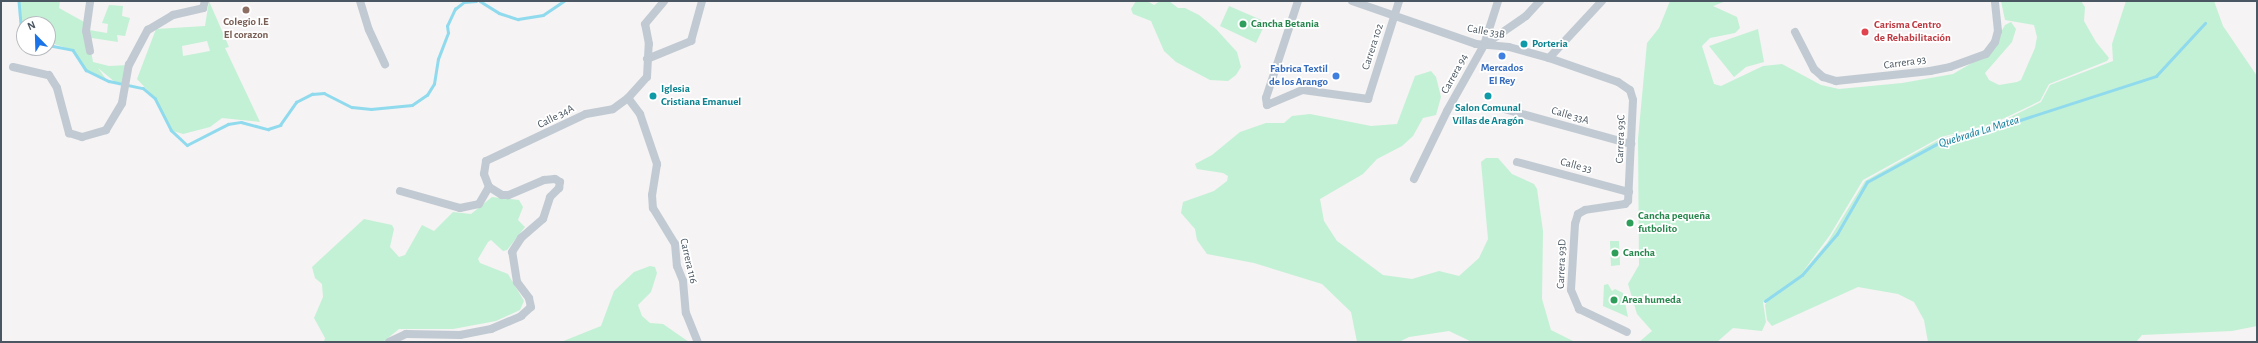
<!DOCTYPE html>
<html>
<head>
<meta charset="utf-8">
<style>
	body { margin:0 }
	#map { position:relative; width:2258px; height:343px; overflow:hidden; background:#f5f3f3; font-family:"Alegreya Sans",sans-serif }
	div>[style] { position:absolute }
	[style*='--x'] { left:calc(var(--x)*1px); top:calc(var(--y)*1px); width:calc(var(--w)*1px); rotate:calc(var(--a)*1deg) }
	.green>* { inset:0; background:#c3f1d5 }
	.stream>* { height:2.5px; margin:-1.25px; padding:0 1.25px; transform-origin:1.25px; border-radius:1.25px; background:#90daee }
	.minor>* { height:8px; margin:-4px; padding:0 4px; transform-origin:4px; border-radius:4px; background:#c1cad2 }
	.dots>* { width:11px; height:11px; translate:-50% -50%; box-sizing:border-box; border:2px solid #fff; border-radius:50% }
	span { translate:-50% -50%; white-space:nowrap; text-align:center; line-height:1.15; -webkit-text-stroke:3.5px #fff; paint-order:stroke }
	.education-label { font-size:11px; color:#785e54; font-weight:700 }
	.leisure-label { font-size:11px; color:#27864d; font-weight:700 }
	.left { translate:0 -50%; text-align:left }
	.health-label { font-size:11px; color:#be3a42; font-weight:700 }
	.street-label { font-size:11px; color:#4a5661 }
	.culture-label { font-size:11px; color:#0d838f; font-weight:700 }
	.shop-label { font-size:11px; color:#366cbe; font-weight:700 }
	.right { translate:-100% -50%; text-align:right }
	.water-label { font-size:12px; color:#0c7c9b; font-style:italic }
	.frame { position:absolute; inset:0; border:2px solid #4a5661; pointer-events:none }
	.north { position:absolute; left:16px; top:16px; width:40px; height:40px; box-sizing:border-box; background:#fff; border:1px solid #b7bbc0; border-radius:50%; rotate:337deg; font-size:11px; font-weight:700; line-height:16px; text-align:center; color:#4a5661 }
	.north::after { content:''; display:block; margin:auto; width:14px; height:18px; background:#1a73e8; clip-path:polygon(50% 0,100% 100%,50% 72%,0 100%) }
</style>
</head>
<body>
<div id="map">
	<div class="green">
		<div style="clip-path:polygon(19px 1px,60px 1px,59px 8px,86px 23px,93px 62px,109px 66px,129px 65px,127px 84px,115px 82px,98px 68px,106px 79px,86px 70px,73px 50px,48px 42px,48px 24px,21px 24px)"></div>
		<div style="clip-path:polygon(evenodd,209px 1px,229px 47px,225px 48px,260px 122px,222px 118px,210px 127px,183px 134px,173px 131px,155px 98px,137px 79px,156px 29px,205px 26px,209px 1px,207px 41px,210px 51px,183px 56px,182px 46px,207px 41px)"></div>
		<div style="clip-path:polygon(1136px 1px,1147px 1px,1154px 5px,1160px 1px,1169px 1px,1178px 8px,1185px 8px,1199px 15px,1216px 29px,1237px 52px,1241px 67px,1236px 75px,1228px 81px,1210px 80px,1176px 62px,1164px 51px,1151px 21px,1133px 14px,1131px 9px)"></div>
		<div style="clip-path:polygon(1670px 1px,1726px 1px,1713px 6px,1737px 17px,1740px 28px,1735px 33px,1710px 38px,1702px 46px,1714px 84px,1721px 86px,1763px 66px,1782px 64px,1821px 85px,1839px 89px,1902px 83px,1953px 74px,1989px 53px,2005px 25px,2011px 22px,2016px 29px,2012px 42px,1985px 73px,1989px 80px,1999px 85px,2017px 82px,2021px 80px,2035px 48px,2037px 37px,2034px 25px,2005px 20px,2001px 1px,2081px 1px,2085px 7px,2084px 21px,2096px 42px,2109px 58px,2107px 61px,2049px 84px,2040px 101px,1992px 124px,1941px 137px,1863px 180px,1830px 235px,1802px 273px,1827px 243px,1865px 181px,1942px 138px,1998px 123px,2041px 102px,2050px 85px,2113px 61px,2112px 44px,2126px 1px,2214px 1px,2223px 26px,2257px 76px,2257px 326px,2232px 331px,2142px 335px,2136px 342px,1928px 342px,1924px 320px,1914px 302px,1898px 294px,1858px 287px,1772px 326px,1767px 320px,1765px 305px,1771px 296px,1763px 302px,1766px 322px,1762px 331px,1733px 328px,1717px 342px,1639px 342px,1652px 331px,1637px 314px,1628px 284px,1639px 265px,1638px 139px,1647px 43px,1659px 28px)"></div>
		<div style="clip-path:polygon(109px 5px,123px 6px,122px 16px,130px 18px,125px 36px,117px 35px,118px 42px,92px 38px,90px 42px,89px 30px,107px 33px,108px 24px,102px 23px)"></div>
		<div style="clip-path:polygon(1229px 6px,1266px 22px,1256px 43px,1220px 26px)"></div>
		<div style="clip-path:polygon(1758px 29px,1764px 62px,1746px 67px,1734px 77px,1709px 46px)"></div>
		<div style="clip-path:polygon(1431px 71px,1436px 77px,1441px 97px,1436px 115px,1423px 118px,1413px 136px,1402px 146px,1377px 159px,1363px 174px,1320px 199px,1324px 221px,1337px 241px,1383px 275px,1412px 279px,1439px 271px,1459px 276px,1479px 258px,1488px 239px,1481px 162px,1486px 158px,1498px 158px,1512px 174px,1534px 184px,1537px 189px,1543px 231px,1542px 299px,1551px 330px,1575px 342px,1472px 342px,1449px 331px,1409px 337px,1399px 342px,1357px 342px,1351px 312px,1322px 284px,1254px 263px,1207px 254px,1197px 240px,1195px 229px,1181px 213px,1183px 202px,1214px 191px,1227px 181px,1228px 176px,1223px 173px,1197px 169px,1195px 164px,1212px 155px,1240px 132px,1266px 123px,1284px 123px,1292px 116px,1310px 114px,1371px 126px,1397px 124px,1415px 76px)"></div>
		<div style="clip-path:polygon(492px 197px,519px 200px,523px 207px,518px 220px,525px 227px,507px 250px,503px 251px,491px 240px,488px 242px,478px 259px,480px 263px,508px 274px,524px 301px,520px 310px,496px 321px,453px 329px,399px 329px,383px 342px,324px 342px,325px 338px,314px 318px,323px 297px,322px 284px,315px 278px,312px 267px,364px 219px,392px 225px,394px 229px,390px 247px,399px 257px,405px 255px,422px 225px,434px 231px,453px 212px,471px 214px)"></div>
		<div style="clip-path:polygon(1610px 241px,1619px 241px,1620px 265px,1611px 266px)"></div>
		<div style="clip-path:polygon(650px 266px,655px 267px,657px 273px,651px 292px,638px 305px,642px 316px,650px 323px,663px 324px,689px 342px,561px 342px,601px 326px,614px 291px,634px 272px)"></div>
		<div style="clip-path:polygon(1608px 284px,1612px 291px,1615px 289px,1623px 293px,1628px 317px,1603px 306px,1604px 285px)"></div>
	</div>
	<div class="stream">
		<div style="--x:19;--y:1;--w:23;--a:85"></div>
		<div style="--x:21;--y:24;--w:4;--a:34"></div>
		<div style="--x:480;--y:1;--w:22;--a:32"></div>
		<div style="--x:499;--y:13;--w:20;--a:18"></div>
		<div style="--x:518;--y:19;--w:25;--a:-9"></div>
		<div style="--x:543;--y:15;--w:25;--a:-34"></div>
		<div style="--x:48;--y:45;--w:25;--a:11"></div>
		<div style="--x:73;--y:50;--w:24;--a:57"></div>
		<div style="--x:86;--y:70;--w:25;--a:26"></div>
		<div style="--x:109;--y:81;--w:35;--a:12"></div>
		<div style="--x:143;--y:88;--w:16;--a:40"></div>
		<div style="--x:155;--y:98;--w:36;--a:63"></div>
		<div style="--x:171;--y:130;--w:22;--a:43"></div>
		<div style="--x:187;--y:145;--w:46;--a:-27.1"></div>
		<div style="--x:228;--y:124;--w:13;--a:-9"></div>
		<div style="--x:241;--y:122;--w:28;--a:15"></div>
		<div style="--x:268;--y:129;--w:13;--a:-18"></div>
		<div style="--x:280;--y:125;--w:28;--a:-55"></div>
		<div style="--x:296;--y:102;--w:18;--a:-27"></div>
		<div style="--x:312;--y:94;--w:12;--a:-5"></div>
		<div style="--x:324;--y:93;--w:31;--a:27"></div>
		<div style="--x:352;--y:107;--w:19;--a:6"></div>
		<div style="--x:371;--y:109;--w:41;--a:-5.6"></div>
		<div style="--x:412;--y:105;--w:18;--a:-34"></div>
		<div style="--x:427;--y:95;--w:13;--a:-58"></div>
		<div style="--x:434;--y:84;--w:25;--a:-81"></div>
		<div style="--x:438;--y:59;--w:28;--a:-69"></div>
		<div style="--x:448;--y:33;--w:7;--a:-98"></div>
		<div style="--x:447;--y:26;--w:19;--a:-65"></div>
		<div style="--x:455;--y:9;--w:11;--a:-38"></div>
		<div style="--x:464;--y:2;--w:12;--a:-5"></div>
		<div style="--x:1765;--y:301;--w:45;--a:-35.1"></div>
		<div style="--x:1802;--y:275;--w:54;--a:-49.5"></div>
		<div style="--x:1837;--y:234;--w:60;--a:-60"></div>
		<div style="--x:1867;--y:182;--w:88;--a:-28.6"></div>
		<div style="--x:1944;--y:140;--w:40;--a:-12"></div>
		<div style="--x:1983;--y:132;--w:182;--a:-17.9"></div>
		<div style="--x:2156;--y:76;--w:72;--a:-47.2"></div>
	</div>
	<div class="minor">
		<div style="--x:360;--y:1;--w:30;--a:73"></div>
		<div style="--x:369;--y:30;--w:38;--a:65"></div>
		<div style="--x:1298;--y:1;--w:102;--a:108.3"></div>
		<div style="--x:1266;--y:98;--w:7;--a:82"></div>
		<div style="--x:1267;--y:105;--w:39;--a:-23"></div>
		<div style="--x:1303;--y:90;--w:66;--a:7.9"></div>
		<div style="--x:1368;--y:99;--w:103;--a:-72.4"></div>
		<div style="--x:1352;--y:1;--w:131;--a:19.1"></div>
		<div style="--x:1476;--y:44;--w:33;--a:5"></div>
		<div style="--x:1509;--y:47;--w:41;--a:15.4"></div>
		<div style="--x:1549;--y:58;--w:73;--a:19.2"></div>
		<div style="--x:1618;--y:82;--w:14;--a:34"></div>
		<div style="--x:1630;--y:90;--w:10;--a:73"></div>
		<div style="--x:1633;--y:100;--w:101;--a:92.8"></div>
		<div style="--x:1628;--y:201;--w:4;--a:135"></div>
		<div style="--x:1625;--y:204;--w:40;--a:171.5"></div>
		<div style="--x:1585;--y:210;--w:8;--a:150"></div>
		<div style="--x:1578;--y:214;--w:10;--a:107"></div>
		<div style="--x:1575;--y:224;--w:66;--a:93.5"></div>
		<div style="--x:1571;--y:290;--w:21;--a:67"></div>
		<div style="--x:1579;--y:309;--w:53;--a:25.6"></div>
		<div style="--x:1795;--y:32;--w:42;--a:62.8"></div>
		<div style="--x:1814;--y:69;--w:12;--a:42"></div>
		<div style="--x:1823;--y:77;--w:14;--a:17"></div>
		<div style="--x:1836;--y:81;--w:95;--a:-6.1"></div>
		<div style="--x:1930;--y:71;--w:20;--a:-11"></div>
		<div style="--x:1950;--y:67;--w:38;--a:-20"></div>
		<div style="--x:1986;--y:54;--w:15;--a:-53"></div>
		<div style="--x:1995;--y:42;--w:11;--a:-75"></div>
		<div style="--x:1998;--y:31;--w:30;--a:-96"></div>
		<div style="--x:1484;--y:45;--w:46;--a:-72.3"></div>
		<div style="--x:90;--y:51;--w:20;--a:-101"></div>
		<div style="--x:86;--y:31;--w:30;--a:-82"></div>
		<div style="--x:1549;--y:58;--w:78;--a:-47.1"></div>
		<div style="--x:647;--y:59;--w:48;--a:-22.2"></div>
		<div style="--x:691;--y:41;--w:41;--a:-74.6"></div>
		<div style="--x:13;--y:67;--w:37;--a:13"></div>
		<div style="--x:49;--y:75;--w:15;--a:58"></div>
		<div style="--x:57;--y:88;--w:47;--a:75.1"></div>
		<div style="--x:69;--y:133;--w:14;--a:17"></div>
		<div style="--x:82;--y:137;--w:25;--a:-16"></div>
		<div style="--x:106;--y:130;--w:31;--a:-59"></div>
		<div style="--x:122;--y:103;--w:39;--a:-80"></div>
		<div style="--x:129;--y:65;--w:40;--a:-62"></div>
		<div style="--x:148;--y:30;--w:29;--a:-31"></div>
		<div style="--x:173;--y:15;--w:31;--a:-13"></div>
		<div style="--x:203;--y:8;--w:7;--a:-74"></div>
		<div style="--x:628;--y:98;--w:20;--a:53"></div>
		<div style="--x:640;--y:114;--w:53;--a:71.2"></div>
		<div style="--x:657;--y:164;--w:31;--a:99"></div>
		<div style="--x:652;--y:195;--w:13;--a:86"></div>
		<div style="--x:653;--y:208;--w:42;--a:58.6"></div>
		<div style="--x:675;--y:244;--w:22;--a:85"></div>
		<div style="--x:677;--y:266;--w:16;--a:68"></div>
		<div style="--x:683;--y:281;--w:32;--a:85"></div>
		<div style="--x:686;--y:313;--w:31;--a:68"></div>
		<div style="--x:1504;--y:109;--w:132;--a:15.4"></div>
		<div style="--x:1517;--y:162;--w:116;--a:15"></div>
		<div style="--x:1414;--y:179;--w:76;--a:-64.1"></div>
		<div style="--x:1447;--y:111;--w:76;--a:-60.7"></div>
		<div style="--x:1484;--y:45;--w:51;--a:-34.6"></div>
		<div style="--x:1526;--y:16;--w:21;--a:-47"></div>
		<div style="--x:400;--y:191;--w:62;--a:15.8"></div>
		<div style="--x:460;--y:208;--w:19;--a:-12"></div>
		<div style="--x:479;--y:204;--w:20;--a:-60"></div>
		<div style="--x:489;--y:187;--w:14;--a:-111"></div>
		<div style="--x:484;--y:174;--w:13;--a:-81"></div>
		<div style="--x:486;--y:161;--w:110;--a:-25.2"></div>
		<div style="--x:586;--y:114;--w:27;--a:-10"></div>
		<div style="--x:613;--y:109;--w:19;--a:-36"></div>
		<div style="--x:628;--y:98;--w:28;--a:-48"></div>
		<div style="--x:647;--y:77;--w:33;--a:-87"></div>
		<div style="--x:649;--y:44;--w:20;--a:-101"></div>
		<div style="--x:645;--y:24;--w:30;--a:-50"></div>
		<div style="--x:389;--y:342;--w:19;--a:-25"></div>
		<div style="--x:406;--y:334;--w:54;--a:1.1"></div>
		<div style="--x:460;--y:335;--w:32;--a:-11"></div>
		<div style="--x:491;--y:329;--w:33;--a:-23"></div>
		<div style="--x:521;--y:316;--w:13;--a:-42"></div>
		<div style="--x:531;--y:307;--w:9;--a:-103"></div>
		<div style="--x:529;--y:298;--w:20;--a:-127"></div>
		<div style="--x:517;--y:282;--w:30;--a:-99"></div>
		<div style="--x:512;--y:252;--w:17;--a:-57"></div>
		<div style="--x:521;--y:238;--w:29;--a:-41"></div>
		<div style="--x:543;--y:219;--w:23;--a:-72"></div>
		<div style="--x:550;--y:197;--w:13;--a:-45"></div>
		<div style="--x:559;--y:188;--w:6;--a:-81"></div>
		<div style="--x:560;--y:182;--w:6;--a:-149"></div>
		<div style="--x:555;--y:179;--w:11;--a:175"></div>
		<div style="--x:544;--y:180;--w:39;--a:157"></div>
		<div style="--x:508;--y:195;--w:6;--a:180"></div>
		<div style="--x:502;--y:195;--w:15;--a:-148"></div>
	</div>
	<div class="dots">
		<div style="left:246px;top:10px;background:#8d6e63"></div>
		<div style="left:1243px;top:24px;background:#2e9e5b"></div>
		<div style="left:1865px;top:32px;background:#e0444e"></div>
		<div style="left:1524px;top:44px;background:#0f9aa8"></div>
		<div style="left:1502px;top:56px;background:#3f7fe0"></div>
		<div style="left:1336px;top:76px;background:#3f7fe0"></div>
		<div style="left:653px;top:96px;background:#0f9aa8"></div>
		<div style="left:1488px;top:96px;background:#0f9aa8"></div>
		<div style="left:1630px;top:223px;background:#2e9e5b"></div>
		<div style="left:1615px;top:253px;background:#2e9e5b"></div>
		<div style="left:1614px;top:300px;background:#2e9e5b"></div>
	</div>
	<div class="education-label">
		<span style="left:246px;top:29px">Colegio I.E<br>El corazon</span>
	</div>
	<div class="leisure-label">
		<span class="left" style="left:1251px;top:24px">Cancha Betania</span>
		<span class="left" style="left:1638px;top:223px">Cancha pequeña<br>futbolito</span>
		<span class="left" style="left:1623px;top:253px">Cancha</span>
		<span class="left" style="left:1622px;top:300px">Area humeda</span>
	</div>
	<div class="health-label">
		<span class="left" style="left:1874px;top:32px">Carisma Centro<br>de Rehabilitación</span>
	</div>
	<div class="street-label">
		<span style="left:1486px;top:32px;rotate:10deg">Calle 33B</span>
		<span style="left:1373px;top:47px;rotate:-72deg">Carrera 102</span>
		<span style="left:1905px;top:63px;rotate:-8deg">Carrera 93</span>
		<span style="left:1455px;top:74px;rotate:-61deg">Carrera 94</span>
		<span style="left:1570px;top:116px;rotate:16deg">Calle 33A</span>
		<span style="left:556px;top:117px;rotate:-27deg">Calle 34A</span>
		<span style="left:1621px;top:139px;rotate:-88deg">Carrera 93C</span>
		<span style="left:1576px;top:166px;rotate:15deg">Calle 33</span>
		<span style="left:688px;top:261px;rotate:77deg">Carrera 116</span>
		<span style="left:1562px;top:264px;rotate:-88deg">Carrera 93D</span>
	</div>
	<div class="culture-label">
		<span class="left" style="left:1532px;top:44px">Porteria</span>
		<span class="left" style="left:661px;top:96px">Iglesia<br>Cristiana Emanuel</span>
		<span style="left:1488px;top:115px">Salon Comunal<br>Villas de Aragón</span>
	</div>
	<div class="shop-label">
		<span style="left:1502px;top:75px">Mercados<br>El Rey</span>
		<span class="right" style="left:1328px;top:76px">Fabrica Textil<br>de los Arango</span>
	</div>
	<div class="water-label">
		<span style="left:1979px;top:132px;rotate:-17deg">Quebrada La Matea</span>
	</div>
	<div class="frame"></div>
	<div class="north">N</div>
</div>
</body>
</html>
